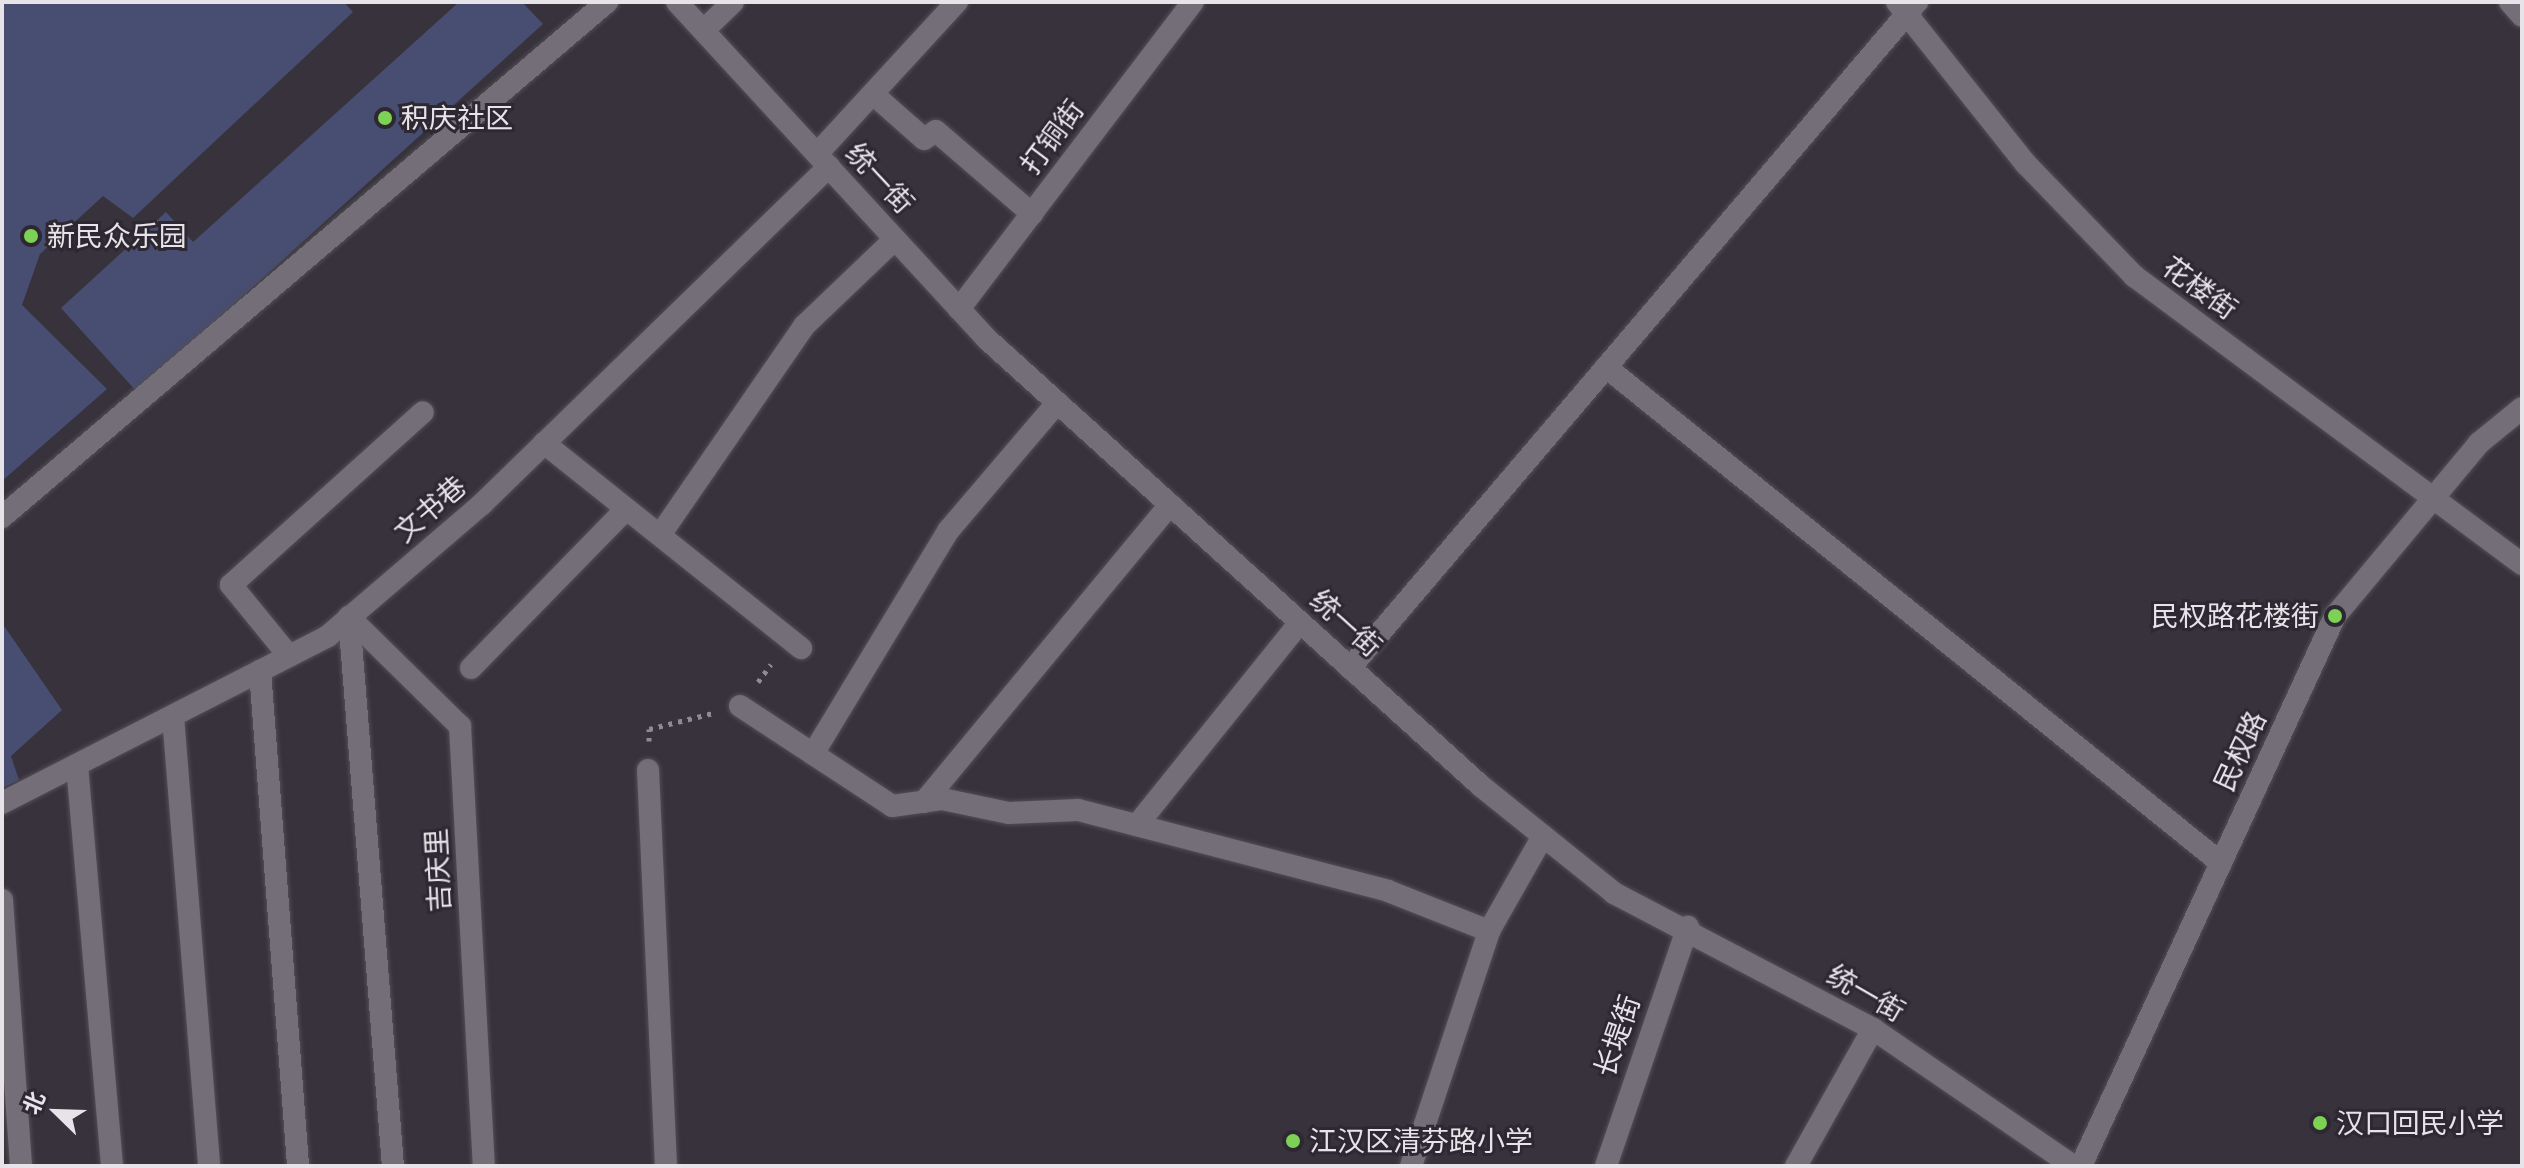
<!DOCTYPE html>
<html>
<head>
<meta charset="utf-8">
<style>
	body { margin:0 }
	#map { position:relative; width:2524px; height:1168px; overflow:hidden; background:#37323b; font-family:"IBM Plex Sans","Noto Sans SC",sans-serif }
	div>[style] { position:absolute }
	[style*='--x'] { left:calc(var(--x)*1px); top:calc(var(--y)*1px); width:calc(var(--w)*1px); rotate:calc(var(--a)*1deg) }
	.building>* { inset:0; background:#484e71 }
	.path>* { height:5px; margin-top:-2.5px; transform-origin:0; background:repeating-linear-gradient(90deg,#8f8b92 0 4px,transparent 0 10px) }
	.roads { filter:drop-shadow(0 0 2px #534e56) drop-shadow(0 0 2px #534e56) }
	.service>* { height:22px; margin:-11px; padding:0 11px; transform-origin:11px; border-radius:11px; background:#736e78 }
	.minor>* { height:22px; margin:-11px; padding:0 11px; transform-origin:11px; border-radius:11px; background:#736e78 }
	.tertiary>* { height:22px; margin:-11px; padding:0 11px; transform-origin:11px; border-radius:11px; background:#736e78 }
	.dots>* { width:22px; height:22px; translate:-50% -50%; box-sizing:border-box; border:4px solid #2d2831; border-radius:50% }
	span { translate:-50% -50%; white-space:nowrap; text-align:center; line-height:1.15; -webkit-text-stroke:6px #2d2831; paint-order:stroke }
	.poi-label { font-size:28px; color:#e6e3e9 }
	.left { translate:0 -50%; text-align:left }
	.right { translate:-100% -50%; text-align:right }
	.street-label { font-size:28px; color:#e6e3e9 }
	.frame { position:absolute; inset:0; border:4px solid #e6e3e9; pointer-events:none }
	.north { position:absolute; left:16px; top:1072px; width:80px; height:80px; -webkit-text-stroke:6px #2d2831; paint-order:stroke; rotate:293deg; font-size:22px; font-weight:700; line-height:32px; text-align:center; color:#e6e3e9 }
	.north::after { content:''; display:block; margin:auto; width:28px; height:36px; background:#e6e3e9; clip-path:polygon(50% 0,100% 100%,50% 72%,0 100%) }
</style>
</head>
<body>
<div id="map">
	<div class="building">
		<div style="clip-path:polygon(2px 2px,344px 2px,353px 12px,133px 218px,103px 196px,40px 254px,22px 305px,107px 389px,2px 481px)"></div>
		<div style="clip-path:polygon(459px 2px,522px 2px,543px 24px,137px 392px,61px 308px,166px 212px,193px 242px)"></div>
		<div style="clip-path:polygon(2px 623px,62px 710px,11px 756px,19px 780px,2px 788px)"></div>
	</div>
	<div class="path">
		<div style="--x:758;--y:682;--w:22;--a:-54"></div>
		<div style="--x:649;--y:741;--w:12;--a:-90"></div>
		<div style="--x:649;--y:729;--w:66;--a:-14"></div>
	</div>
	<div class="roads">
		<div class="service">
			<div style="--x:1796;--y:1166;--w:157;--a:-60.7"></div>
		</div>
		<div class="minor">
			<div style="--x:677;--y:2;--w:459;--a:47.4"></div>
			<div style="--x:988;--y:340;--w:665;--a:42.13"></div>
			<div style="--x:1481;--y:786;--w:171;--a:38.8"></div>
			<div style="--x:1614;--y:893;--w:293;--a:27.7"></div>
			<div style="--x:1873;--y:1029;--w:242;--a:34.4"></div>
			<div style="--x:1897;--y:2;--w:207;--a:51.5"></div>
			<div style="--x:2026;--y:164;--w:156;--a:46"></div>
			<div style="--x:2134;--y:276;--w:483;--a:36.6"></div>
			<div style="--x:2510;--y:2;--w:18;--a:49"></div>
			<div style="--x:704;--y:30;--w:40;--a:-44"></div>
			<div style="--x:873;--y:94;--w:68;--a:41.4"></div>
			<div style="--x:924;--y:139;--w:14;--a:-34"></div>
			<div style="--x:936;--y:131;--w:127;--a:40.8"></div>
			<div style="--x:817;--y:154;--w:207;--a:-47.4"></div>
			<div style="--x:959;--y:309;--w:386;--a:-52.7"></div>
			<div style="--x:1606;--y:367;--w:790;--a:38.89"></div>
			<div style="--x:544;--y:443;--w:329;--a:38.6"></div>
			<div style="--x:2;--y:517;--w:795;--a:-40.41"></div>
			<div style="--x:660;--y:535;--w:255;--a:-55.4"></div>
			<div style="--x:805;--y:325;--w:124;--a:-43.7"></div>
			<div style="--x:349;--y:617;--w:156;--a:44.5"></div>
			<div style="--x:460;--y:726;--w:441;--a:86.9"></div>
			<div style="--x:349;--y:617;--w:551;--a:85.42"></div>
			<div style="--x:289;--y:656;--w:92;--a:-129.2"></div>
			<div style="--x:231;--y:585;--w:258;--a:-42"></div>
			<div style="--x:471;--y:668;--w:222;--a:-45.7"></div>
			<div style="--x:1350;--y:668;--w:875;--a:-49.59"></div>
			<div style="--x:260;--y:671;--w:496;--a:85.6"></div>
			<div style="--x:740;--y:706;--w:182;--a:33.3"></div>
			<div style="--x:892;--y:806;--w:50;--a:-8"></div>
			<div style="--x:942;--y:799;--w:68;--a:11.8"></div>
			<div style="--x:1009;--y:813;--w:69;--a:-2.5"></div>
			<div style="--x:1078;--y:810;--w:320;--a:14.6"></div>
			<div style="--x:1388;--y:891;--w:109;--a:21.6"></div>
			<div style="--x:173;--y:716;--w:451;--a:85.4"></div>
			<div style="--x:813;--y:754;--w:261;--a:-58.8"></div>
			<div style="--x:948;--y:531;--w:168;--a:-49.6"></div>
			<div style="--x:77;--y:765;--w:403;--a:85"></div>
			<div style="--x:648;--y:770;--w:396;--a:87.4"></div>
			<div style="--x:924;--y:802;--w:386;--a:-50.4"></div>
			<div style="--x:2;--y:803;--w:366;--a:-27.1"></div>
			<div style="--x:328;--y:636;--w:203;--a:-40.6"></div>
			<div style="--x:482;--y:504;--w:484;--a:-44.2"></div>
			<div style="--x:1137;--y:825;--w:260;--a:-51.2"></div>
			<div style="--x:2;--y:900;--w:267;--a:85.9"></div>
			<div style="--x:1411;--y:1166;--w:248;--a:-71.6"></div>
			<div style="--x:1489;--y:931;--w:109;--a:-60.4"></div>
			<div style="--x:1606;--y:1166;--w:253;--a:-71.1"></div>
		</div>
		<div class="tertiary">
			<div style="--x:2081;--y:1166;--w:606;--a:-65.21"></div>
			<div style="--x:2335;--y:616;--w:225;--a:-50.2"></div>
			<div style="--x:2479;--y:443;--w:55;--a:-39.1"></div>
		</div>
	</div>
	<div class="dots">
		<div style="left:385px;top:118px;background:#7dd154"></div>
		<div style="left:31px;top:236px;background:#7dd154"></div>
		<div style="left:2335px;top:616px;background:#7dd154"></div>
		<div style="left:2320px;top:1123px;background:#7dd154"></div>
		<div style="left:1293px;top:1141px;background:#7dd154"></div>
	</div>
	<div class="poi-label">
		<span class="left" style="left:401px;top:118px">积庆社区</span>
		<span class="left" style="left:47px;top:236px">新民众乐园</span>
		<span class="right" style="left:2319px;top:616px">民权路花楼街</span>
		<span class="left" style="left:2336px;top:1123px">汉口回民小学</span>
		<span class="left" style="left:1309px;top:1141px">江汉区清芬路小学</span>
	</div>
	<div class="street-label">
		<span style="left:1052px;top:137px;rotate:-53deg">打铜街</span>
		<span style="left:880px;top:178px;rotate:47deg">统一街</span>
		<span style="left:2200px;top:288px;rotate:36deg">花楼街</span>
		<span style="left:430px;top:509px;rotate:-41deg">文书巷</span>
		<span style="left:1346px;top:623px;rotate:42deg">统一街</span>
		<span style="left:2240px;top:751px;rotate:-65deg">民权路</span>
		<span style="left:438px;top:870px;rotate:-93deg">吉庆里</span>
		<span style="left:1866px;top:993px;rotate:30deg">统一街</span>
		<span style="left:1617px;top:1036px;rotate:-71deg">长堤街</span>
	</div>
	<div class="frame"></div>
	<div class="north">北</div>
</div>
</body>
</html>
